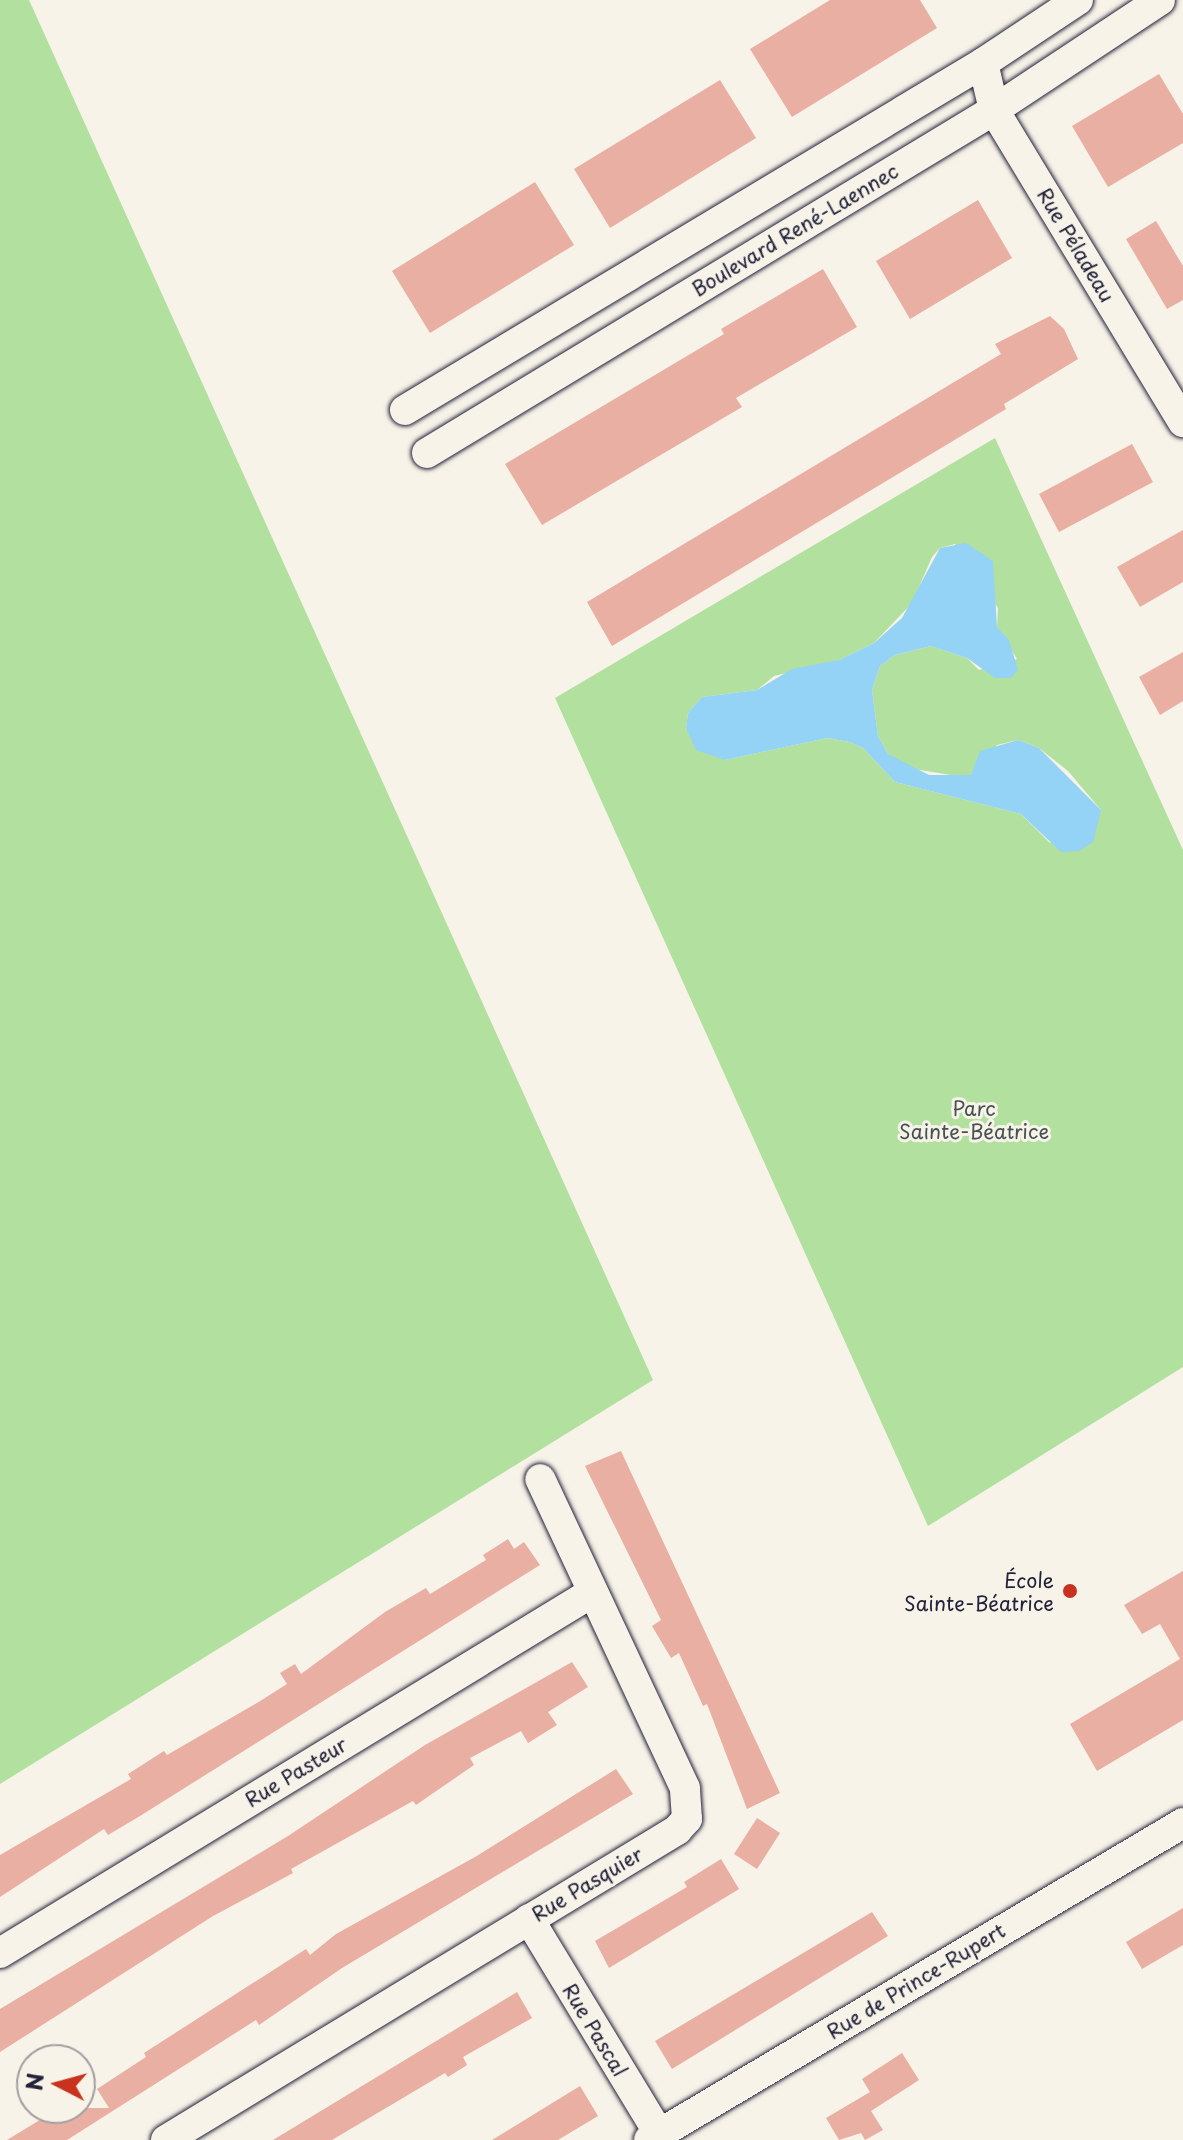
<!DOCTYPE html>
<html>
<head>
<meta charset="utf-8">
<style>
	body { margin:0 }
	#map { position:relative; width:1183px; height:2140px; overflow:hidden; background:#f7f3e8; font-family:"Playpen Sans",sans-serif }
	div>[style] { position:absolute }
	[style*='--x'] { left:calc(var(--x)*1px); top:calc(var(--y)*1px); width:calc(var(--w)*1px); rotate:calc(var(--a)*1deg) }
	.green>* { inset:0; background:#b1e09f }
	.water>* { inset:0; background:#94d3f5 }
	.building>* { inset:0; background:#e8afa2 }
	.roads { filter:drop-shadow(0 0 2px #22223b) drop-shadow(0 0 2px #22223b) }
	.minor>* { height:30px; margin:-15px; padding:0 15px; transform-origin:15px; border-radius:15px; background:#f7f3e8 }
	.dots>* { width:22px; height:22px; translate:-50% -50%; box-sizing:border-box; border:4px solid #f7f3e8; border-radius:50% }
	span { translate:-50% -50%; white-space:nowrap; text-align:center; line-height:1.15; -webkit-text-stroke:6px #f7f3e8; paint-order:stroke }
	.street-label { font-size:20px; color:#22223b }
	.park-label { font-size:20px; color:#465254 }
	.poi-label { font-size:20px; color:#22223b }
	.right { translate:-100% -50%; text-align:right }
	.north { position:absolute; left:16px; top:2044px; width:80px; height:80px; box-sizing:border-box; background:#f7f3e8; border:2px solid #a29fa3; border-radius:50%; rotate:276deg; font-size:22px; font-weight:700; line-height:32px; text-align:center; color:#22223b }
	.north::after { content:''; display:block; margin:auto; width:28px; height:36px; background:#c8321e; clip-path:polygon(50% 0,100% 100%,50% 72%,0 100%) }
</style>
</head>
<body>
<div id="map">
	<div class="green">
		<div style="clip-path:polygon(0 0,29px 0,653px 1380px,0 1784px)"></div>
		<div style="clip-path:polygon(evenodd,995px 438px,1183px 850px,1183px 1367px,928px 1526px,555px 698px,995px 438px,955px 544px,998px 608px,997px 627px,1017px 659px,979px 670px,967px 658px,931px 646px,895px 655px,880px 666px,872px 690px,878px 736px,888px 754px,908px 768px,957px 776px,971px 775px,997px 745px,1018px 740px,1039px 748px,1068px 771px,1101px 810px,1050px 843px,1021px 814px,895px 782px,863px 748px,850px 742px,827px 738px,725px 760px,686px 729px,688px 713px,702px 697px,757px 690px,774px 676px,839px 660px,874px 643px,912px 603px,932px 557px,940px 548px,955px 544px)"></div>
	</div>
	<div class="water">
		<div style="clip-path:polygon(966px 543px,993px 561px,997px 627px,1009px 640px,1018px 670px,1011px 678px,995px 678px,967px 658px,931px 646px,895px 655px,880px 666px,872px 690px,878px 736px,888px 754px,929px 775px,971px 775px,980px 751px,1018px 740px,1039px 748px,1101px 810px,1093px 842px,1079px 851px,1061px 852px,1021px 814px,895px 782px,863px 748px,850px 742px,827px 738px,725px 760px,696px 750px,686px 728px,688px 713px,702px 697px,757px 690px,792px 669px,839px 660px,874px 643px,902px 618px,940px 548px)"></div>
	</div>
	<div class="building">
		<div style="clip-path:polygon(830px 0,920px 0,937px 28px,792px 117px,750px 49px)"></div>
		<div style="clip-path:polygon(1159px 74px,1183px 114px,1183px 143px,1108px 187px,1072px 126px)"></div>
		<div style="clip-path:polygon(720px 80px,756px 138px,610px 228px,574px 169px)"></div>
		<div style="clip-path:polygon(535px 182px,574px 245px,430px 333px,392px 271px)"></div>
		<div style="clip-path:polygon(978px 200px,1012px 258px,910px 319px,876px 261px)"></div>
		<div style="clip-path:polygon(1156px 221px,1183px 266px,1183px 300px,1167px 309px,1126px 239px)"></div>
		<div style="clip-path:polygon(823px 269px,857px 327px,736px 398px,742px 407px,542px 525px,505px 464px,724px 334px,721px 329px)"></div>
		<div style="clip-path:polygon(1050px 316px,1064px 329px,1078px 359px,1004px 404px,1006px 409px,612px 646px,587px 602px,1001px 354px,995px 344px)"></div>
		<div style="clip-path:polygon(1132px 444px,1153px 482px,1059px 532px,1039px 494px)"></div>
		<div style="clip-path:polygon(1183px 530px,1183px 582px,1140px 607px,1117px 567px)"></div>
		<div style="clip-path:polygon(1183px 652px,1183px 701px,1160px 715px,1139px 677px)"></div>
		<div style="clip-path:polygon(621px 1451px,780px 1793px,747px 1809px,707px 1704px,703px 1706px,679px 1653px,671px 1658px,652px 1626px,661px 1620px,585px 1466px)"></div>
		<div style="clip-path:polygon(508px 1539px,514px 1549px,524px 1542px,540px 1565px,140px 1816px,108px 1835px,104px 1829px,0 1897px,0 1855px,131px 1779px,128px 1774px,164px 1751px,167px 1755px,257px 1703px,287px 1684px,280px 1673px,295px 1664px,301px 1674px,385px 1612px,426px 1588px,430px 1594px,486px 1560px,483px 1555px)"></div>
		<div style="clip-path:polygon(1183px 1571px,1183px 1720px,1097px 1771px,1070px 1724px,1180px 1659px,1160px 1624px,1142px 1634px,1124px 1605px)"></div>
		<div style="clip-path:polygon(572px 1662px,588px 1687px,548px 1712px,557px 1725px,528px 1743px,521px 1731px,470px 1758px,474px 1765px,416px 1805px,413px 1801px,291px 1869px,293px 1873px,213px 1916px,0 2052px,0 2009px,288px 1836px,425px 1745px)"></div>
		<div style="clip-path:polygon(616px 1769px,633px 1794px,342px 1968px,259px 2025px,256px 2020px,67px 2140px,7px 2140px,48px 2115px,43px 2108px,109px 2108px,97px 2089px,146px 2057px,144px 2053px,306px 1949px,310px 1955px,336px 1934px,475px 1857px)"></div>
		<div style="clip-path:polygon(757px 1818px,780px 1833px,757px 1869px,734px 1854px)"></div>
		<div style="clip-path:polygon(721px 1859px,739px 1889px,609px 1968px,595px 1941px,687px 1887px,684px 1882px)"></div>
		<div style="clip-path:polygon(1183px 1908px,1183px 1945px,1142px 1969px,1126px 1942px)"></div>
		<div style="clip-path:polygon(872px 1912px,888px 1936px,672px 2069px,655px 2041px)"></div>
		<div style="clip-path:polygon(517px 1992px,532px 2018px,463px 2057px,467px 2065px,448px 2077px,445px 2073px,332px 2140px,273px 2140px)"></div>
		<div style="clip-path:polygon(902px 2053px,919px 2080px,871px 2111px,883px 2130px,865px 2140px,861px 2133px,839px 2140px,826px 2118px,870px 2092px,862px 2079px)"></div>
		<div style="clip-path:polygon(580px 2086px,598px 2116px,558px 2140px,492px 2140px)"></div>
	</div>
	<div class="roads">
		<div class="minor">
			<div style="--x:983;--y:63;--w:48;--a:76.8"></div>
			<div style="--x:994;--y:110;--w:365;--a:58.8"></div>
			<div style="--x:405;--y:410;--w:674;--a:-30.98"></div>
			<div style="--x:983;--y:63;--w:114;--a:-33.6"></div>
			<div style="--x:427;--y:453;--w:663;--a:-31.17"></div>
			<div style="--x:994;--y:110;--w:199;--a:-33.5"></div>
			<div style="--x:529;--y:1919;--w:258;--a:58.8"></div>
			<div style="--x:0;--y:1953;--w:694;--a:-31.33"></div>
			<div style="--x:166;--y:2140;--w:598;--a:-31.24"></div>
			<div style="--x:677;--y:1830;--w:15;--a:-48"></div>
			<div style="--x:687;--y:1819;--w:31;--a:-94"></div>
			<div style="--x:685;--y:1788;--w:341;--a:-115.1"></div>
			<div style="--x:649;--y:2140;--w:621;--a:-30.69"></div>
		</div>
	</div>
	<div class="dots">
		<div style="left:1070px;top:1591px;background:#c8321e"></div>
	</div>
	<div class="street-label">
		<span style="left:795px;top:230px;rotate:-31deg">Boulevard René-Laennec</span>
		<span style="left:1076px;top:245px;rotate:59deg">Rue Péladeau</span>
		<span style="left:296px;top:1772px;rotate:-31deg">Rue Pasteur</span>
		<span style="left:587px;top:1884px;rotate:-31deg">Rue Pasquier</span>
		<span style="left:916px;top:1981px;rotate:-31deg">Rue de Prince-Rupert</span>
		<span style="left:595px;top:2030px;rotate:59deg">Rue Pascal</span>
	</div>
	<div class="park-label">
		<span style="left:974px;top:1120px">Parc<br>Sainte-Béatrice</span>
	</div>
	<div class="poi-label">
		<span class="right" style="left:1054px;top:1592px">École<br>Sainte-Béatrice</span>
	</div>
	<div class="north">N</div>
</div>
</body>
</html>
